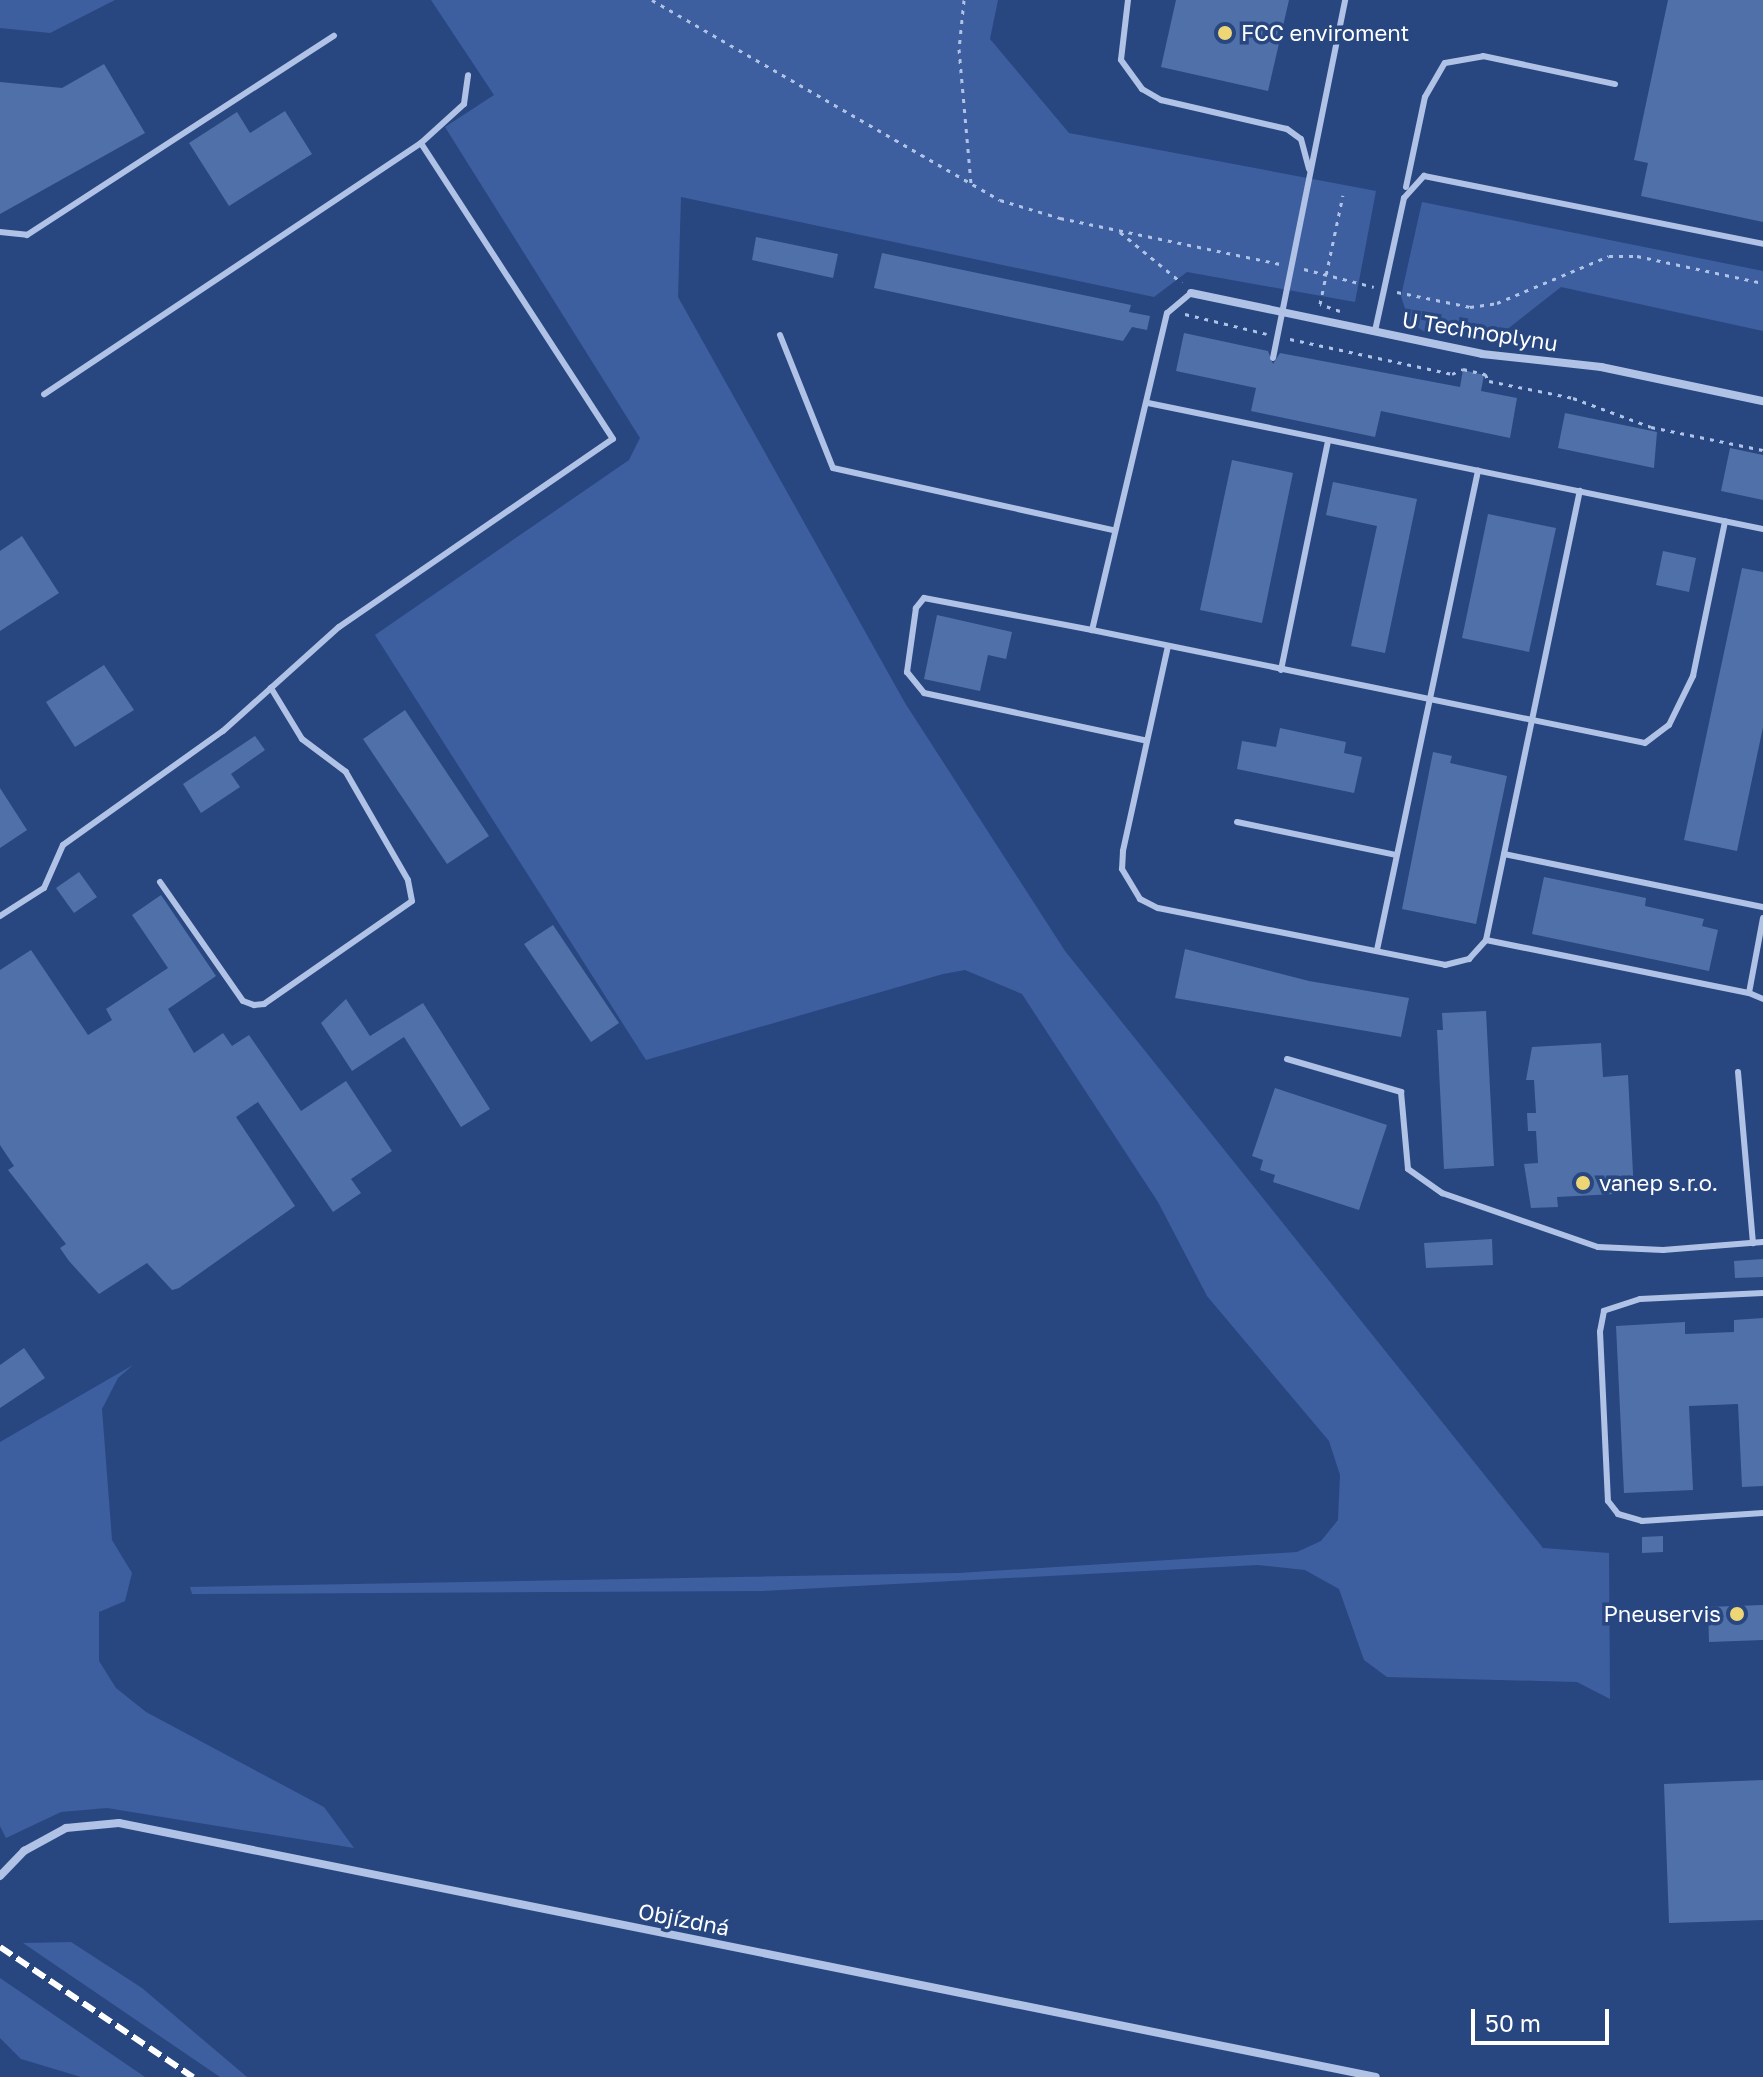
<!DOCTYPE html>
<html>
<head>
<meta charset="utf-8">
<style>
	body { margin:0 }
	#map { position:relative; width:1763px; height:2077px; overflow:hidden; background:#284781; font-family:"Golos Text",sans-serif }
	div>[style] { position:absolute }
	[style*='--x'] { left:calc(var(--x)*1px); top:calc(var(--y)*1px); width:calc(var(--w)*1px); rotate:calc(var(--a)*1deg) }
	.green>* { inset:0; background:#3d5f9f }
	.building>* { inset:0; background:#5070aa }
	.path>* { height:3px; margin-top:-1.5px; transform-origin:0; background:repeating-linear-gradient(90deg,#b0c3e6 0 4px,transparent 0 10px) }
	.lane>* { height:6px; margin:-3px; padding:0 3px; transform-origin:3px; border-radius:3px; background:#b0c3e6 }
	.street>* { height:8px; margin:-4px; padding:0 4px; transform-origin:4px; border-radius:4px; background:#b0c3e6 }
	.rail>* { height:6px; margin-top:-3px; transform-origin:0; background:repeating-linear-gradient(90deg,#fff 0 14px,transparent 0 20px) }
	.dots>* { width:22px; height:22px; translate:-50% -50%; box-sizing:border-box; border:4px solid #284781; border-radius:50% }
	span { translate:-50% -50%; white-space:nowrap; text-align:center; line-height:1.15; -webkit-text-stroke:7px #284781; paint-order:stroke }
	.poi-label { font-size:22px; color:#fff }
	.left { translate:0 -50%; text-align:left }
	.right { translate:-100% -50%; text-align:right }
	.street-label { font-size:22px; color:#fff }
	.scale { position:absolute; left:1471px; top:2009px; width:138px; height:36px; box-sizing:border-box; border:4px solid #fff; border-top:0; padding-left:10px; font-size:24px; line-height:28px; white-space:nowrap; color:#fff; -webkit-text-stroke:6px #284781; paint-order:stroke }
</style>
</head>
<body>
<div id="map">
	<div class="green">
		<div style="clip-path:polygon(0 0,115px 0,50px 33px,0 28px)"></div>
		<div style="clip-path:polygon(431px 0,998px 0,990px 39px,1069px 133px,1376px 191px,1355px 302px,1187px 272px,1154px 297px,681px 197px,678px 297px,905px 703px,1065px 951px,1543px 1548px,1609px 1553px,1610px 1699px,1577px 1682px,1387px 1677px,1364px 1660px,1339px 1589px,1305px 1570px,1258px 1565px,762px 1591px,192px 1594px,190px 1587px,959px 1573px,1297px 1552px,1321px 1541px,1338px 1520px,1340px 1475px,1329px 1441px,1207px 1296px,1158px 1202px,1022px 994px,965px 970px,943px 974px,646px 1060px,375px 635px,629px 460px,640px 438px,445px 127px,494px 95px)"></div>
		<div style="clip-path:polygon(1422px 202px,1763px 271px,1763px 331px,1561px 287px,1496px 338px,1423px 331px,1409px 321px,1401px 296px)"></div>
		<div style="clip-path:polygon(133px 1365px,118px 1378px,102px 1409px,112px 1540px,132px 1573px,125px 1601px,99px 1612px,99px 1661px,116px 1688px,146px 1712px,324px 1807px,354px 1848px,107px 1808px,61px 1812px,6px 1838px,0 1826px,0 1442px)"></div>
		<div style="clip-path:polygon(71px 1942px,142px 1988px,247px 2077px,220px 2077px,23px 1943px)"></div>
		<div style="clip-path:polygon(0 1978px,145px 2077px,81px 2077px,21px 2059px,0 2038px)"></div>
	</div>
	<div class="building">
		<div style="clip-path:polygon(1176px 0,1289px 0,1268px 91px,1161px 67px)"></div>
		<div style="clip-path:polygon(1668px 0,1763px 0,1763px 222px,1641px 196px,1648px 163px,1634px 160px)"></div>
		<div style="clip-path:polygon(104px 64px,145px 133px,0 214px,0 82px,62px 88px)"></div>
		<div style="clip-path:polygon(285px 111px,312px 154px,229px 206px,189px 143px,237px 112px,250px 133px)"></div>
		<div style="clip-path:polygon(756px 237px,838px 254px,833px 278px,752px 260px)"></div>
		<div style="clip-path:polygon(882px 253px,1131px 305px,1129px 312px,1150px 316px,1147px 330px,1132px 327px,1123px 341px,874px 288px)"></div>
		<div style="clip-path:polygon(1184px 333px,1268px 351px,1273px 364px,1280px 353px,1460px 387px,1463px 370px,1484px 375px,1481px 391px,1517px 398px,1510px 438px,1381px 411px,1375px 437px,1251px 411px,1256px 388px,1176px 371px)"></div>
		<div style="clip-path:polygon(1565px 413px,1657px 432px,1654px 468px,1558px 448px)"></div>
		<div style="clip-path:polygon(1730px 448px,1763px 455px,1763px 500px,1721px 491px)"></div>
		<div style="clip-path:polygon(1232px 460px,1293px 473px,1262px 623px,1200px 610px)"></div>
		<div style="clip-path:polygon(1333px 482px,1417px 499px,1385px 653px,1351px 646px,1377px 526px,1326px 515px)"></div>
		<div style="clip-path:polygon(1488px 514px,1556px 528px,1529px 652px,1462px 638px)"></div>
		<div style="clip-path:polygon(22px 536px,59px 593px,0 631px,0 551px)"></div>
		<div style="clip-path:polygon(1663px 551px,1696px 558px,1689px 592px,1656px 585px)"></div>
		<div style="clip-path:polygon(1742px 568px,1763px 572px,1763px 727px,1737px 851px,1684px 840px)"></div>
		<div style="clip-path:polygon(937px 615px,1012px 632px,1006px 659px,988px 655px,980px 691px,924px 679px)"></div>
		<div style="clip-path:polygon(104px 665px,134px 710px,75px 747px,46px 702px)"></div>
		<div style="clip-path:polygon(405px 710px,489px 836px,447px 864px,363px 739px)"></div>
		<div style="clip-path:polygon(1280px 728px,1346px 742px,1344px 753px,1362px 757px,1354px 793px,1237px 769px,1242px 741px,1276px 747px)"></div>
		<div style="clip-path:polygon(255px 736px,265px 750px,231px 774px,240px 787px,201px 813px,183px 784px)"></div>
		<div style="clip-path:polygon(1433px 752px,1452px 756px,1450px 763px,1507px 776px,1476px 924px,1402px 909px)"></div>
		<div style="clip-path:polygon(0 788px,27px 830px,0 848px)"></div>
		<div style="clip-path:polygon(79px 872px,97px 897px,74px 913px,56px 888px)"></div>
		<div style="clip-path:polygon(1544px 877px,1646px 898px,1645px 906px,1704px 919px,1702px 926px,1718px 930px,1709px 971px,1532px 934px)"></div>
		<div style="clip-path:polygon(161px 895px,216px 976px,168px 1009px,194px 1053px,223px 1033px,232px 1046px,249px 1035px,301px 1111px,346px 1081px,392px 1151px,351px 1179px,361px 1193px,333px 1212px,258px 1102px,236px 1117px,295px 1206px,179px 1288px,172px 1290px,147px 1263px,99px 1294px,69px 1261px,60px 1248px,66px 1244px,8px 1170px,14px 1166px,0 1145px,0 970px,31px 950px,88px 1035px,112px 1020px,106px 1009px,168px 968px,132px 915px)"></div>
		<div style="clip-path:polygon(553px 925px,619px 1023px,591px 1042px,524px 944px)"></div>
		<div style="clip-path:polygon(1185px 949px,1309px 981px,1409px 998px,1401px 1037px,1175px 998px)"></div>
		<div style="clip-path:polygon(346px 999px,370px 1036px,423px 1003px,490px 1109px,461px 1127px,404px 1037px,352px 1071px,321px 1023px)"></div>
		<div style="clip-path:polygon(1486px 1011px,1494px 1166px,1444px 1169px,1437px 1030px,1443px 1030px,1442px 1013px)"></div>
		<div style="clip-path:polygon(1601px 1043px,1603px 1077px,1628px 1075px,1634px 1193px,1557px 1197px,1558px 1207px,1531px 1208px,1524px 1164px,1538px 1163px,1536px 1131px,1528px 1131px,1527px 1113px,1536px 1113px,1534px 1080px,1526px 1080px,1532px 1047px)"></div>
		<div style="clip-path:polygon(1275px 1088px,1387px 1125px,1359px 1210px,1273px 1182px,1275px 1175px,1260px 1170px,1263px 1160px,1252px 1156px)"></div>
		<div style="clip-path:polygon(1492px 1239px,1493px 1265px,1426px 1268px,1424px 1243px)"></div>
		<div style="clip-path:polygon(1763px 1259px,1763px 1277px,1735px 1278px,1734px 1261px)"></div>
		<div style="clip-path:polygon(1763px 1318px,1763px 1486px,1742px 1487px,1738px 1404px,1689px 1406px,1693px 1490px,1624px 1493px,1616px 1326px,1685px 1322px,1685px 1334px,1734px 1332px,1734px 1320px)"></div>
		<div style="clip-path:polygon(24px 1348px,45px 1378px,0 1408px,0 1365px)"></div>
		<div style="clip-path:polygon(1663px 1536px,1663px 1552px,1642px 1553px,1642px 1537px)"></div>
		<div style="clip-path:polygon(1763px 1605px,1763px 1640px,1709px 1642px,1708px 1607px)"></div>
		<div style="clip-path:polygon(1763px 1780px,1763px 1920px,1669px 1923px,1664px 1784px)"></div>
	</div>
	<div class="path">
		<div style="--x:652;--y:0;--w:401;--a:29.9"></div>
		<div style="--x:1000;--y:200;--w:63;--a:16.7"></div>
		<div style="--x:1060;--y:218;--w:226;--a:11.8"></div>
		<div style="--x:964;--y:0;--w:49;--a:95.8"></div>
		<div style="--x:959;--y:49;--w:135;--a:84.9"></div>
		<div style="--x:1120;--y:232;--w:80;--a:39.4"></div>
		<div style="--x:1304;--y:269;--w:72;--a:14.4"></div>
		<div style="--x:1397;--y:292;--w:75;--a:11.6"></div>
		<div style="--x:1470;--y:307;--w:27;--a:-8"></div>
		<div style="--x:1497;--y:303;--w:121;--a:-22.8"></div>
		<div style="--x:1609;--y:256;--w:28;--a:0"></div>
		<div style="--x:1637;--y:256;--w:129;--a:12.1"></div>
		<div style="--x:1340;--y:311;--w:21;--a:-161"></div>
		<div style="--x:1320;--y:304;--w:111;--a:-78.1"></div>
		<div style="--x:1185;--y:314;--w:84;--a:13.7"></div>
		<div style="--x:1290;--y:339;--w:166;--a:12.2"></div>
		<div style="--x:1452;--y:374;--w:12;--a:-24"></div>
		<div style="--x:1463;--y:369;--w:23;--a:13"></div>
		<div style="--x:1485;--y:374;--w:8;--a:60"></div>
		<div style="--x:1489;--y:381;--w:86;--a:11.4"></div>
		<div style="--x:1573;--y:398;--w:83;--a:20.4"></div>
		<div style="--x:1651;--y:427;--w:114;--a:11.6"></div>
	</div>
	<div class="lane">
		<div style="--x:1128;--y:0;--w:60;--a:96.7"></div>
		<div style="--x:1121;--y:60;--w:36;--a:54"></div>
		<div style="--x:1142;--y:89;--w:22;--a:30"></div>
		<div style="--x:1161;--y:100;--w:129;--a:13"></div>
		<div style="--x:1287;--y:129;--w:17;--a:36"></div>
		<div style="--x:1301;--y:139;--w:31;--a:75"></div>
		<div style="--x:421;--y:143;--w:58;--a:-42.2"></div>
		<div style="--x:464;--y:104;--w:29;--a:-82"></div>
		<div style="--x:1406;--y:187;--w:92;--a:-78.1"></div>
		<div style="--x:1425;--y:97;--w:39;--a:-60"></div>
		<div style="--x:1445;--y:63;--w:39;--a:-10"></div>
		<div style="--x:1483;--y:56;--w:135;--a:12"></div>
		<div style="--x:0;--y:232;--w:27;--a:6"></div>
		<div style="--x:27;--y:235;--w:366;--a:-33"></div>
		<div style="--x:1191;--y:293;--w:31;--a:140"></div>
		<div style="--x:1167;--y:313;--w:326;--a:103.3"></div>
		<div style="--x:1092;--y:630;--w:564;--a:11.55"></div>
		<div style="--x:1645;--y:743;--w:30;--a:-37"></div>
		<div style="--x:1669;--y:725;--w:55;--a:-63.9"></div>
		<div style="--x:1693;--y:676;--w:158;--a:-78.3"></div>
		<div style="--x:1375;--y:331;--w:136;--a:-77.7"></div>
		<div style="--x:1404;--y:198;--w:30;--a:-48"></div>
		<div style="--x:1424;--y:176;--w:346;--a:11.3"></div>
		<div style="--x:780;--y:335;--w:143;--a:68.3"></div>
		<div style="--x:833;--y:468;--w:287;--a:12.5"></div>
		<div style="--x:1273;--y:358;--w:365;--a:-78.6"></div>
		<div style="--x:1148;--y:403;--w:628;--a:11.58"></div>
		<div style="--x:1092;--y:630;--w:171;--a:-169.2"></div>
		<div style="--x:924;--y:598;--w:13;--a:129"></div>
		<div style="--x:916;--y:608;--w:65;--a:98"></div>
		<div style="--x:907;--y:672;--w:27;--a:51"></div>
		<div style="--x:924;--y:693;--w:228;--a:12.1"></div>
		<div style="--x:1168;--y:646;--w:210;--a:102.4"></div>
		<div style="--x:1123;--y:851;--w:18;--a:93"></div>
		<div style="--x:1122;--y:869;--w:35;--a:59"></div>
		<div style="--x:1140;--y:899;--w:20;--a:27"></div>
		<div style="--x:1158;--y:908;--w:293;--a:11.2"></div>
		<div style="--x:1445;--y:965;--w:25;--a:-14"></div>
		<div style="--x:1469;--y:959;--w:25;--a:-48"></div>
		<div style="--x:1486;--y:940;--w:268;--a:11.4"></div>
		<div style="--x:1281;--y:670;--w:234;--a:-78.4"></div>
		<div style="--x:1237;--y:822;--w:162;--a:11.7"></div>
		<div style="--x:1504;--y:854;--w:264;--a:11.6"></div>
		<div style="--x:160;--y:882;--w:145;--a:55.1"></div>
		<div style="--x:243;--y:1001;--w:12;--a:20"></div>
		<div style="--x:254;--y:1005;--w:10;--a:-6"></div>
		<div style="--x:264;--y:1004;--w:180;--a:-34.8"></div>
		<div style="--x:412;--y:901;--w:21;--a:-101"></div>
		<div style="--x:408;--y:880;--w:125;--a:-119.9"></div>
		<div style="--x:346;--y:772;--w:55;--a:-143.1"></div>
		<div style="--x:302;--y:739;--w:60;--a:-121.3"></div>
		<div style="--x:0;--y:916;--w:52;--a:-32.5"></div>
		<div style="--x:44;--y:888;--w:47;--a:-66.2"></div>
		<div style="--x:63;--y:845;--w:196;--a:-35.5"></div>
		<div style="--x:223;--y:731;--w:156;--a:-41.9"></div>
		<div style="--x:339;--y:627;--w:332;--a:-34.5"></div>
		<div style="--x:613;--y:439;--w:353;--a:-123"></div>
		<div style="--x:421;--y:143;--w:453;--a:146.3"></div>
		<div style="--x:1763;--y:918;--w:76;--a:100.6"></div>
		<div style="--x:1749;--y:993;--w:15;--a:23"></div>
		<div style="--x:1486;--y:940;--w:459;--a:-78.2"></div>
		<div style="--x:1377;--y:950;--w:490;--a:-78.1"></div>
		<div style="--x:1287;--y:1059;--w:119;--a:16.1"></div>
		<div style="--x:1401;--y:1092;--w:77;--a:84.8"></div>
		<div style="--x:1408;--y:1169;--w:42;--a:35.2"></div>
		<div style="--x:1442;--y:1193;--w:165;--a:19.1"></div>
		<div style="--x:1598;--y:1247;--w:65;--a:2.6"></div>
		<div style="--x:1663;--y:1250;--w:100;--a:-4.6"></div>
		<div style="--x:1738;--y:1072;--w:172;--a:85"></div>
		<div style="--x:1763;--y:1293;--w:123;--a:177.2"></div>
		<div style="--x:1640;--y:1299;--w:38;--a:162"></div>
		<div style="--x:1604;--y:1311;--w:21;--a:101"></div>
		<div style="--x:1600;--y:1332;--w:169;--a:87.3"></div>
		<div style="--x:1608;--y:1501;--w:16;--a:52"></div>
		<div style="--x:1618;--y:1514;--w:25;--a:16"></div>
		<div style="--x:1642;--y:1521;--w:121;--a:-3.8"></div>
	</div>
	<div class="street">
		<div style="--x:1191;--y:293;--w:297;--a:11.8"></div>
		<div style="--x:1482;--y:354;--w:120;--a:6.2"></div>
		<div style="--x:1601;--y:367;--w:166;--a:11.9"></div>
		<div style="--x:0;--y:1876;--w:35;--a:-46"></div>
		<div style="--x:24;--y:1851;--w:48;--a:-28.7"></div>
		<div style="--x:66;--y:1828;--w:53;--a:-5.4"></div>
		<div style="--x:119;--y:1823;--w:1282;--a:11.42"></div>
	</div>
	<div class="rail">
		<div style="--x:0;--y:1947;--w:233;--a:34"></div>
	</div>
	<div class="dots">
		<div style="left:1225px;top:33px;background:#eed676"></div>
		<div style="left:1583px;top:1183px;background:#eed676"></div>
		<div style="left:1737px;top:1614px;background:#eed676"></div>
	</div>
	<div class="poi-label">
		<span class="left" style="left:1241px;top:33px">FCC enviroment</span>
		<span class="left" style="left:1599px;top:1183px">vanep s.r.o.</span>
		<span class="right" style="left:1721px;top:1614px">Pneuservis</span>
	</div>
	<div class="street-label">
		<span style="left:1480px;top:331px;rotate:9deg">U Technoplynu</span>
		<span style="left:684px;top:1919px;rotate:11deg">Objízdná</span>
	</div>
	<div class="scale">50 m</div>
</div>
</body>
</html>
